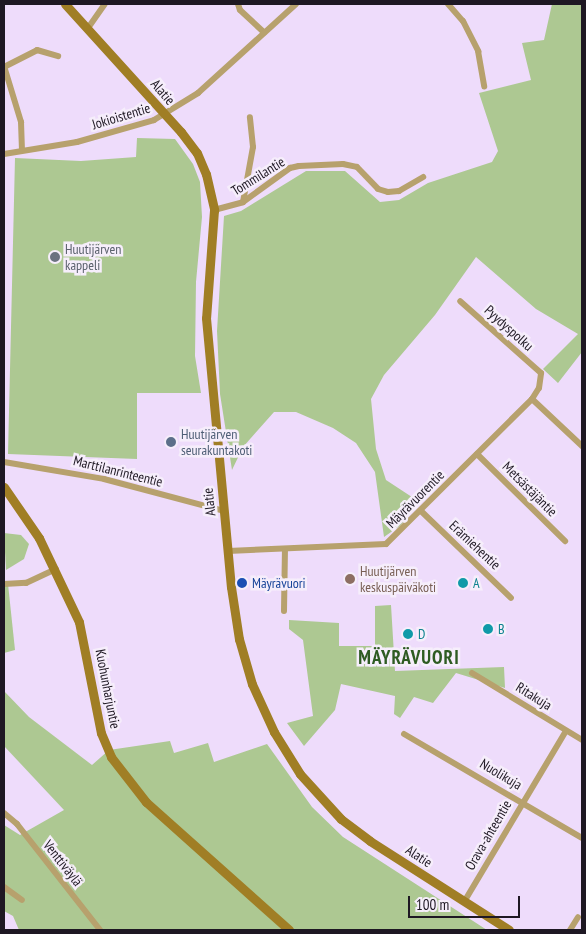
<!DOCTYPE html>
<html>
<head>
<meta charset="utf-8">
<style>
	body { margin:0 }
	#map { position:relative; width:586px; height:934px; overflow:hidden; background:#eedcfb; font-family:"PT Sans Narrow",sans-serif }
	div>[style] { position:absolute }
	[style*='--x'] { left:calc(var(--x)*1px); top:calc(var(--y)*1px); width:calc(var(--w)*1px); rotate:calc(var(--a)*1deg) }
	.green>* { inset:0; background:#adc892 }
	.street>* { height:6px; margin:-3px; padding:0 3px; transform-origin:3px; border-radius:3px; background:#b7a16d }
	.secondary>* { height:9px; margin:-4.5px; padding:0 4.5px; transform-origin:4.5px; border-radius:4.5px; background:#a07e25 }
	.dots>* { width:14px; height:14px; translate:-50% -50%; box-sizing:border-box; border:2px solid #f6eefb; border-radius:50% }
	span { translate:-50% -50%; white-space:nowrap; text-align:center; line-height:1.15; -webkit-text-stroke:5px #f6eefb; paint-order:stroke }
	.street-label { font-size:14px; color:#1e1823 }
	.worship-label { font-size:14px; color:#5b616d }
	.left { translate:0 -50%; text-align:left }
	.service-label { font-size:14px; color:#4e5e75 }
	.education-label { font-size:14px; color:#785e54 }
	.transit-label { font-size:14px; color:#164399 }
	.culture-label { font-size:14px; color:#0d838f }
	.district-label { font-size:19px; color:#2e5b22; font-weight:700; letter-spacing:1px }
	.frame { position:absolute; inset:0; border:5px solid #1e1823; pointer-events:none }
	.scale { position:absolute; left:408px; top:896px; width:112px; height:22px; box-sizing:border-box; border:2px solid #1e1823; border-top:0; padding-left:6px; font-size:15px; line-height:18px; white-space:nowrap; color:#1e1823; -webkit-text-stroke:4px #f6eefb; paint-order:stroke }
</style>
</head>
<body>
<div id="map">
	<div class="green">
		<div style="clip-path:polygon(552px 4px,582px 4px,582px 352px,558px 383px,543px 369px,578px 334px,536px 309px,476px 257px,435px 315px,384px 375px,371px 399px,376px 449px,386px 480px,418px 501px,401px 525px,384px 537px,375px 472px,356px 443px,333px 428px,296px 412px,274px 412px,243px 447px,232px 470px,220px 394px,217px 331px,224px 216px,241px 211px,306px 171px,345px 171px,380px 202px,399px 200px,428px 183px,492px 162px,498px 151px,479px 93px,531px 80px,522px 43px,544px 40px)"></div>
		<div style="clip-path:polygon(137px 138px,175px 139px,193px 164px,200px 182px,202px 217px,196px 282px,195px 356px,201px 393px,137px 393px,137px 459px,8px 454px,15px 158px,81px 161px,136px 157px)"></div>
		<div style="clip-path:polygon(4px 533px,21px 535px,29px 544px,24px 559px,6px 570px)"></div>
		<div style="clip-path:polygon(4px 584px,8px 584px,15px 650px,4px 653px)"></div>
		<div style="clip-path:polygon(391px 605px,395px 671px,504px 667px,505px 688px,456px 673px,433px 703px,414px 697px,400px 718px,394px 714px,395px 696px,341px 684px,335px 710px,304px 746px,287px 723px,313px 716px,303px 640px,289px 629px,289px 620px,339px 623px,339px 646px,375px 646px,375px 606px)"></div>
		<div style="clip-path:polygon(4px 691px,29px 717px,92px 765px,109px 750px,170px 741px,174px 753px,208px 743px,214px 762px,267px 744px,312px 807px,343px 837px,487px 930px,19px 930px,13px 916px,4px 911px,4px 825px,20px 835px,64px 810px,4px 746px)"></div>
	</div>
	<div class="street">
		<div style="--x:238;--y:4;--w:6;--a:72"></div>
		<div style="--x:240;--y:10;--w:33;--a:43"></div>
		<div style="--x:448;--y:4;--w:23;--a:49"></div>
		<div style="--x:463;--y:21;--w:34;--a:63"></div>
		<div style="--x:478;--y:51;--w:36;--a:80"></div>
		<div style="--x:88;--y:28;--w:29;--a:-55"></div>
		<div style="--x:4;--y:66;--w:59;--a:73.1"></div>
		<div style="--x:21;--y:122;--w:27;--a:88"></div>
		<div style="--x:4;--y:67;--w:37;--a:-27"></div>
		<div style="--x:37;--y:50;--w:22;--a:16"></div>
		<div style="--x:4;--y:154;--w:74;--a:-9.3"></div>
		<div style="--x:77;--y:142;--w:80;--a:-15.9"></div>
		<div style="--x:154;--y:120;--w:52;--a:-31.5"></div>
		<div style="--x:198;--y:93;--w:132;--a:-42.2"></div>
		<div style="--x:243;--y:202;--w:56;--a:-79.7"></div>
		<div style="--x:253;--y:147;--w:30;--a:-96"></div>
		<div style="--x:214;--y:210;--w:30;--a:-15"></div>
		<div style="--x:243;--y:202;--w:58;--a:-35.9"></div>
		<div style="--x:290;--y:168;--w:9;--a:-13"></div>
		<div style="--x:299;--y:166;--w:44;--a:-2.6"></div>
		<div style="--x:343;--y:164;--w:14;--a:12"></div>
		<div style="--x:357;--y:167;--w:30;--a:46"></div>
		<div style="--x:378;--y:189;--w:10;--a:17"></div>
		<div style="--x:388;--y:192;--w:11;--a:-5"></div>
		<div style="--x:399;--y:191;--w:28;--a:-30"></div>
		<div style="--x:532;--y:399;--w:69;--a:43.2"></div>
		<div style="--x:477;--y:454;--w:124;--a:44.7"></div>
		<div style="--x:4;--y:462;--w:101;--a:9.6"></div>
		<div style="--x:104;--y:479;--w:124;--a:14.9"></div>
		<div style="--x:421;--y:511;--w:125;--a:44"></div>
		<div style="--x:228;--y:551;--w:158;--a:-2.5"></div>
		<div style="--x:386;--y:544;--w:206;--a:-44.8"></div>
		<div style="--x:532;--y:399;--w:13;--a:-58"></div>
		<div style="--x:539;--y:388;--w:15;--a:-82"></div>
		<div style="--x:541;--y:373;--w:108;--a:-138.4"></div>
		<div style="--x:4;--y:584;--w:22;--a:-3"></div>
		<div style="--x:26;--y:583;--w:33;--a:-25"></div>
		<div style="--x:284;--y:611;--w:61;--a:-89.1"></div>
		<div style="--x:472;--y:673;--w:129;--a:31.3"></div>
		<div style="--x:404;--y:734;--w:206;--a:30.3"></div>
		<div style="--x:4;--y:813;--w:17;--a:40"></div>
		<div style="--x:17;--y:824;--w:135;--a:51.9"></div>
		<div style="--x:4;--y:887;--w:22;--a:36"></div>
		<div style="--x:464;--y:902;--w:199;--a:-59.2"></div>
		<div style="--x:570;--y:930;--w:15;--a:-58"></div>
	</div>
	<div class="secondary">
		<div style="--x:65;--y:4;--w:173;--a:47.8"></div>
		<div style="--x:181;--y:132;--w:26;--a:53"></div>
		<div style="--x:197;--y:153;--w:23;--a:67"></div>
		<div style="--x:206;--y:174;--w:37;--a:77"></div>
		<div style="--x:214;--y:210;--w:108;--a:94.2"></div>
		<div style="--x:206;--y:318;--w:270;--a:84.7"></div>
		<div style="--x:231;--y:587;--w:53;--a:81.3"></div>
		<div style="--x:239;--y:639;--w:47;--a:73.9"></div>
		<div style="--x:252;--y:684;--w:53;--a:65.4"></div>
		<div style="--x:274;--y:732;--w:49;--a:58.2"></div>
		<div style="--x:300;--y:774;--w:61;--a:47.7"></div>
		<div style="--x:341;--y:819;--w:36;--a:37"></div>
		<div style="--x:370;--y:841;--w:165;--a:32.6"></div>
		<div style="--x:4;--y:487;--w:62;--a:55.5"></div>
		<div style="--x:39;--y:538;--w:93;--a:64.5"></div>
		<div style="--x:79;--y:622;--w:113;--a:78.8"></div>
		<div style="--x:101;--y:733;--w:26;--a:67"></div>
		<div style="--x:111;--y:757;--w:57;--a:52.1"></div>
		<div style="--x:146;--y:802;--w:192;--a:41.8"></div>
	</div>
	<div class="dots">
		<div style="left:55px;top:257px;background:#6b7280"></div>
		<div style="left:171px;top:442px;background:#5c6f8a"></div>
		<div style="left:350px;top:579px;background:#8d6e63"></div>
		<div style="left:242px;top:583px;background:#1a4fb4"></div>
		<div style="left:463px;top:583px;background:#0f9aa8"></div>
		<div style="left:488px;top:629px;background:#0f9aa8"></div>
		<div style="left:408px;top:634px;background:#0f9aa8"></div>
	</div>
	<div class="street-label">
		<span style="left:163px;top:92px;rotate:49deg">Alatie</span>
		<span style="left:121px;top:116px;rotate:-17deg">Jokioistentie</span>
		<span style="left:258px;top:176px;rotate:-32deg">Tommilantie</span>
		<span style="left:509px;top:328px;rotate:42deg">Pyydyspolku</span>
		<span style="left:118px;top:471px;rotate:14deg">Marttilanrinteentie</span>
		<span style="left:530px;top:489px;rotate:45deg">Metsästäjäntie</span>
		<span style="left:415px;top:499px;rotate:-45deg">Mäyrävuorentie</span>
		<span style="left:209px;top:502px;rotate:-96deg">Alatie</span>
		<span style="left:475px;top:545px;rotate:43deg">Erämiehentie</span>
		<span style="left:108px;top:689px;rotate:79deg">Kuohunharjuntie</span>
		<span style="left:534px;top:696px;rotate:32deg">Ritakuja</span>
		<span style="left:501px;top:774px;rotate:31deg">Nuolikuja</span>
		<span style="left:488px;top:835px;rotate:-60deg">Orava-ahteentie</span>
		<span style="left:419px;top:856px;rotate:33deg">Alatie</span>
		<span style="left:63px;top:863px;rotate:52deg">Venttiväylä</span>
	</div>
	<div class="worship-label">
		<span class="left" style="left:65px;top:257px">Huutijärven<br>kappeli</span>
	</div>
	<div class="service-label">
		<span class="left" style="left:181px;top:442px">Huutijärven<br>seurakuntakoti</span>
	</div>
	<div class="education-label">
		<span class="left" style="left:360px;top:579px">Huutijärven<br>keskuspäiväkoti</span>
	</div>
	<div class="transit-label">
		<span class="left" style="left:252px;top:583px">Mäyrävuori</span>
	</div>
	<div class="culture-label">
		<span class="left" style="left:473px;top:583px">A</span>
		<span class="left" style="left:498px;top:629px">B</span>
		<span class="left" style="left:418px;top:634px">D</span>
	</div>
	<div class="district-label">
		<span style="left:409px;top:658px">MÄYRÄVUORI</span>
	</div>
	<div class="frame"></div>
	<div class="scale">100 m</div>
</div>
</body>
</html>
